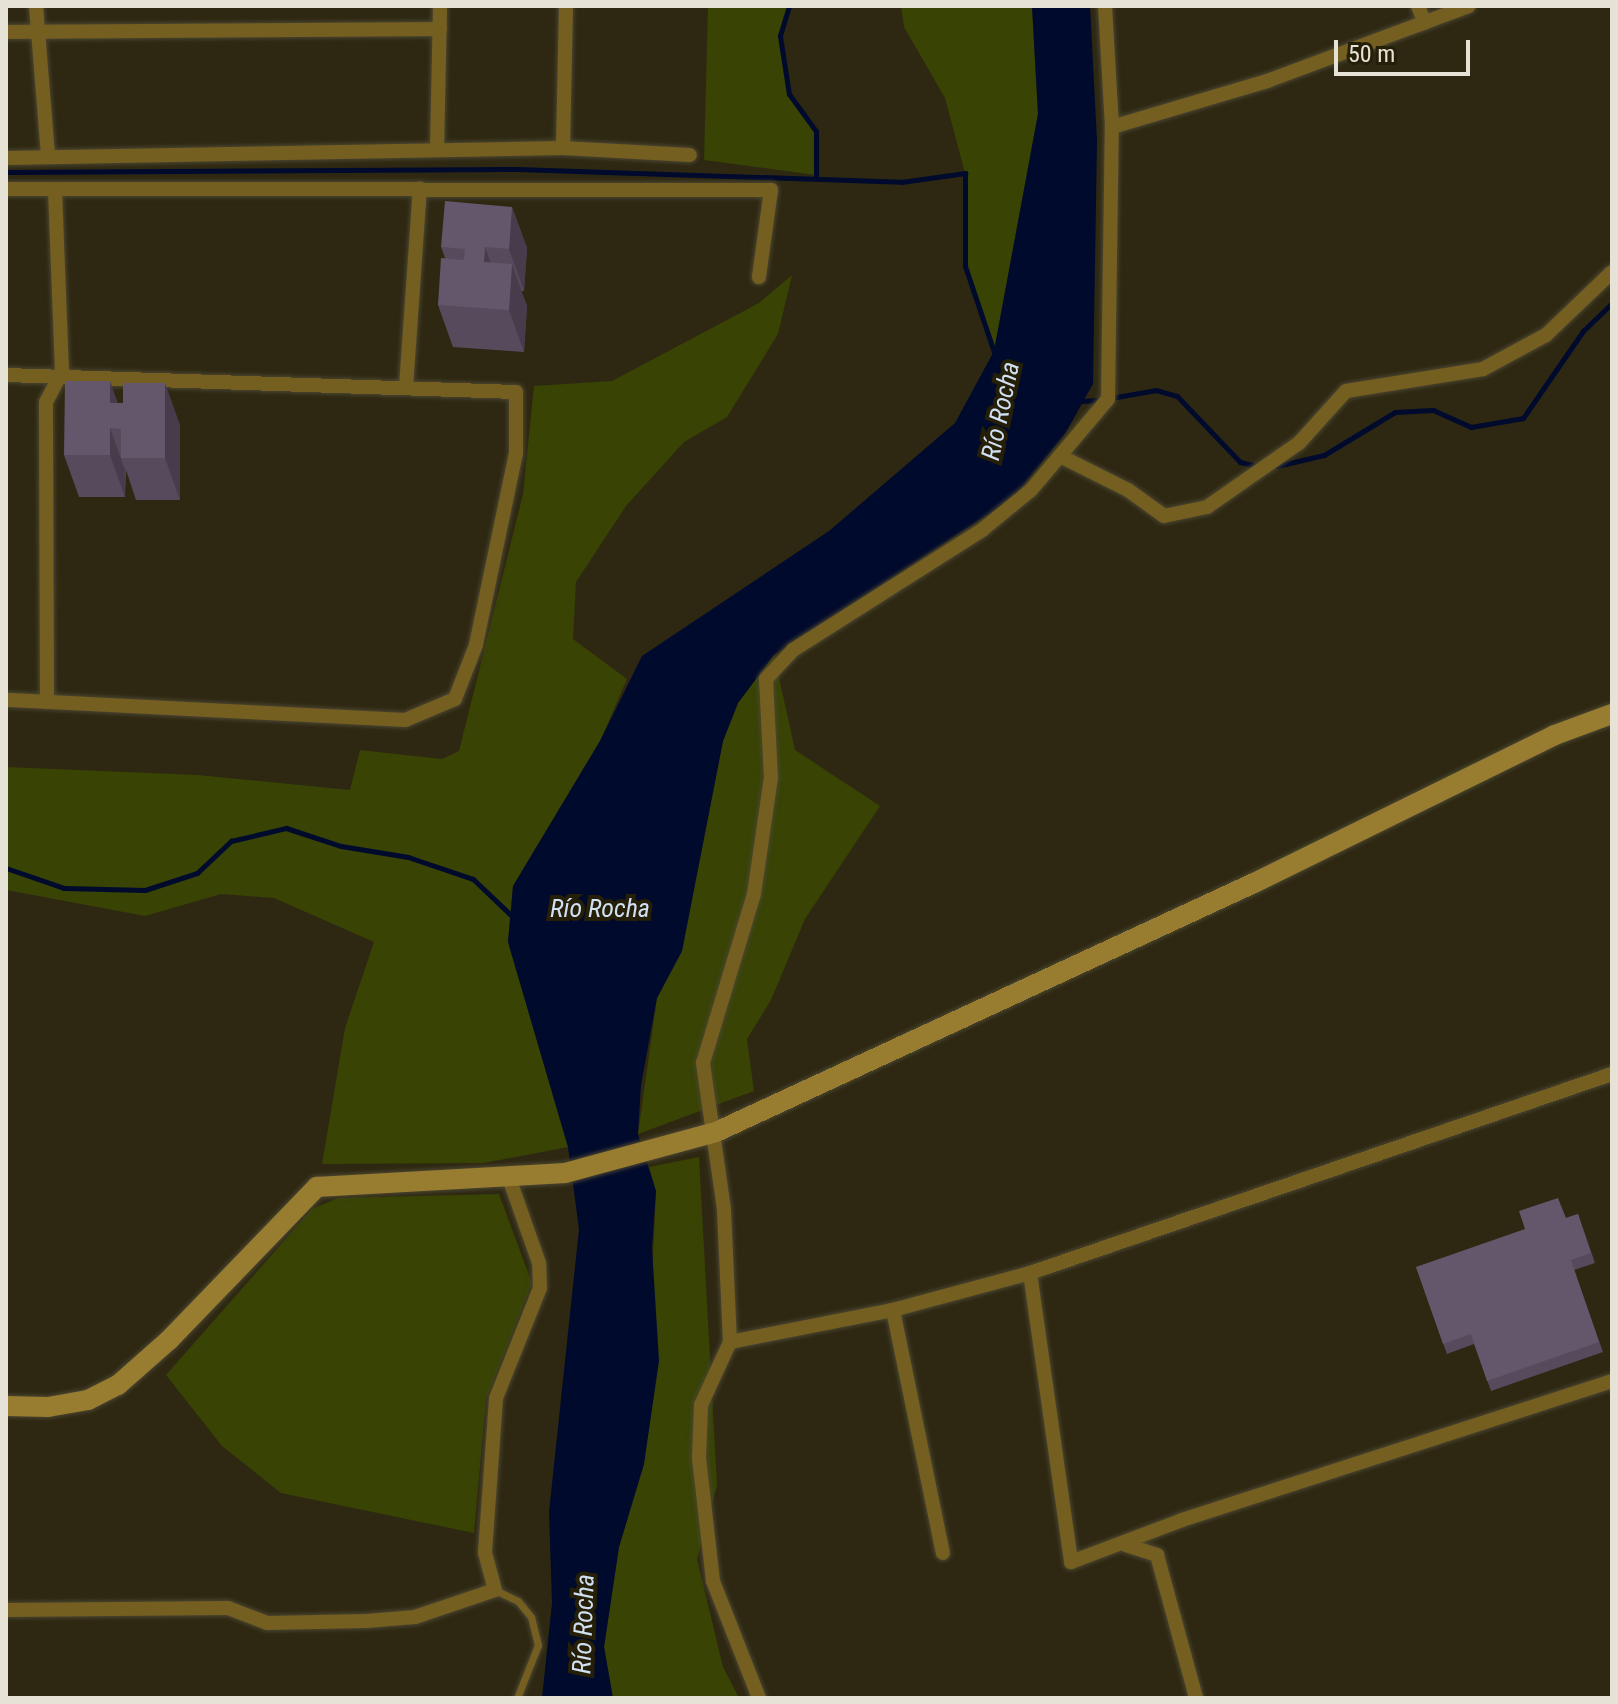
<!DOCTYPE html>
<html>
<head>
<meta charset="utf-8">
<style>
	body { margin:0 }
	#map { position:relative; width:1618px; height:1704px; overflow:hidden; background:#2e2812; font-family:"Roboto Condensed",sans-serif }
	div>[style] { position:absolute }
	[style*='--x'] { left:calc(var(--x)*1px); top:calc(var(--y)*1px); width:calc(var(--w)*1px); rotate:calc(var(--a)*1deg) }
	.green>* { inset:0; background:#384304 }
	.water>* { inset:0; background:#000a2d }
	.stream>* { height:5px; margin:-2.5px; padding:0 2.5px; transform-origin:2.5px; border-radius:2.5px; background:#000a2d }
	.roads { filter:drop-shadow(0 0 2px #4b4631) drop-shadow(0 0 2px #4b4631) }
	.lane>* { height:7px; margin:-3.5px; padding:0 3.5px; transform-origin:3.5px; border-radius:3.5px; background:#745f21 }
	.street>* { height:14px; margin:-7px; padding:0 7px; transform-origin:7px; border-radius:7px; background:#745f21 }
	.secondary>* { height:20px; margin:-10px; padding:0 10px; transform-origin:10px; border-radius:10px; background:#987d30 }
	.wall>* { inset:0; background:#564a5c }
	.shaded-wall>* { inset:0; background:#463c4b }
	.building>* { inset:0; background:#64566b }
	span { translate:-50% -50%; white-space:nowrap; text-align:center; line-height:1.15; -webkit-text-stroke:8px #251f08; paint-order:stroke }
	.water-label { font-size:26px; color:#d0dff2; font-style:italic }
	.frame { position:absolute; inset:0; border:8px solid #e6e2d5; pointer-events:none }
	.scale { position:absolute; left:1334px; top:40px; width:136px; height:36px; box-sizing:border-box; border:4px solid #e6e2d5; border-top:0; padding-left:10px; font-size:24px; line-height:28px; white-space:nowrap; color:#e6e2d5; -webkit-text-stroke:6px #251f08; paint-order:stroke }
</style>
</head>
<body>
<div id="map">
	<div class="green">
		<div style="clip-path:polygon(708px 6px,789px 6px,780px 37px,789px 94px,816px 131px,816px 175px,704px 160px)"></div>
		<div style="clip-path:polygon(901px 6px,1032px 6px,1038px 114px,994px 351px,965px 266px,965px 173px,945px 98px,904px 27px)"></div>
		<div style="clip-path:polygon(792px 275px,778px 334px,727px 417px,684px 442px,626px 506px,576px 582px,573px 639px,627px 679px,600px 741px,513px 886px,508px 942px,568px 1147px,484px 1163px,322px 1164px,345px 1028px,374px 942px,274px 898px,221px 894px,145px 916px,6px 890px,6px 767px,198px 775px,350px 790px,360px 750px,442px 759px,459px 751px,523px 494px,534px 386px,612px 381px,759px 303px)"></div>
		<div style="clip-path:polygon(774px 655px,795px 750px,880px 806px,805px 919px,771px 1000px,747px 1039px,754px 1091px,638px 1134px,657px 998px,682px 951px,723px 741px,738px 703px)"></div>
		<div style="clip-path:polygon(699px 1157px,717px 1485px,697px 1559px,723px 1667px,739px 1698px,613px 1698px,604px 1647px,619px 1547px,644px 1464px,656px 1191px,649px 1167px)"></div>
		<div style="clip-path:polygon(499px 1194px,532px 1283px,486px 1399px,474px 1533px,281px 1493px,222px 1446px,166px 1375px,312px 1209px,338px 1198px)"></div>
	</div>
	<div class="water">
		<div style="clip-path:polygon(1032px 6px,1090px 6px,1097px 140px,1093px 384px,1065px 434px,1013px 498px,774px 655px,738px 703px,723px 741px,682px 951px,657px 998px,641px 1085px,638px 1134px,656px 1191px,652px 1248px,659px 1361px,644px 1464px,619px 1547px,604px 1647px,613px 1698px,542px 1698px,552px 1603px,549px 1512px,579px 1229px,568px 1147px,508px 942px,513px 886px,600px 741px,642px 656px,829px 531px,955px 423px,994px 351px,1038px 114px)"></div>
	</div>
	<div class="stream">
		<div style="--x:789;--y:6;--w:31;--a:107"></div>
		<div style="--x:780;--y:36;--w:59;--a:81.2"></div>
		<div style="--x:789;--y:94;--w:46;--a:53.9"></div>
		<div style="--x:816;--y:131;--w:44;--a:90"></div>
		<div style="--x:6;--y:172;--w:511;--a:-0.34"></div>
		<div style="--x:517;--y:169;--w:384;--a:1.9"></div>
		<div style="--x:901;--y:182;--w:65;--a:-8"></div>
		<div style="--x:965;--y:173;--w:93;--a:90"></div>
		<div style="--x:965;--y:266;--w:94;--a:71.4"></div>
		<div style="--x:1111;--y:398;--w:46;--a:-10.1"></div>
		<div style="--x:1156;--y:390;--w:22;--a:16"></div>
		<div style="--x:1177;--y:396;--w:91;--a:46.3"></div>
		<div style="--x:1240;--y:462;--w:13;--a:13"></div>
		<div style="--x:1080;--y:401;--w:22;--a:-3"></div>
		<div style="--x:1277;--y:466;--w:48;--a:-13.2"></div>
		<div style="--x:1324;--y:455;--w:83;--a:-31.2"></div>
		<div style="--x:1395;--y:412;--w:38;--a:-3"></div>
		<div style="--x:1433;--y:410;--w:42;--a:24.1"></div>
		<div style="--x:1471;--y:427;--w:53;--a:-9.8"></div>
		<div style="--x:1523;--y:418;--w:106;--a:-55.4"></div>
		<div style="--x:1583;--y:331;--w:40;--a:-44"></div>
		<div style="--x:6;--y:868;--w:61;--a:19"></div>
		<div style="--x:64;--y:888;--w:81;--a:1.4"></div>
		<div style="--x:145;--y:890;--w:55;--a:-18.1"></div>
		<div style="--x:197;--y:873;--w:47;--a:-43.3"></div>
		<div style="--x:231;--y:841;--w:57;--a:-13.3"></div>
		<div style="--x:286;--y:828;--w:58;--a:18.1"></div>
		<div style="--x:341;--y:846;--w:68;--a:9.3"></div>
		<div style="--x:408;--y:857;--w:69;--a:18.7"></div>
		<div style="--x:473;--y:879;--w:57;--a:43.6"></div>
	</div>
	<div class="roads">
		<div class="lane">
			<div style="--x:495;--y:1590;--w:25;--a:26"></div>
			<div style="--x:518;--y:1601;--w:21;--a:51"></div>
			<div style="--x:531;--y:1617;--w:29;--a:76"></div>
			<div style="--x:538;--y:1645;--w:57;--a:111.6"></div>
		</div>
		<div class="street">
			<div style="--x:36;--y:6;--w:150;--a:85.4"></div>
			<div style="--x:1418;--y:6;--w:18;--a:68"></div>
			<div style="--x:6;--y:32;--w:434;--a:-0.4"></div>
			<div style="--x:1112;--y:127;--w:162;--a:-16.5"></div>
			<div style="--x:1267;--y:81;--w:215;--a:-20.4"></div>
			<div style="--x:563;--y:148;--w:142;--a:-88.8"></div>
			<div style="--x:437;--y:150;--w:144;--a:-88.8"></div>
			<div style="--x:6;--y:158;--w:557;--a:-1.03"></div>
			<div style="--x:563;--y:148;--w:127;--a:3.2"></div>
			<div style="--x:6;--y:189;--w:765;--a:0.07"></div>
			<div style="--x:771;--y:190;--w:88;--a:97.9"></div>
			<div style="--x:6;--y:375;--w:510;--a:1.91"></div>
			<div style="--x:516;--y:392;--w:61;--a:90"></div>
			<div style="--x:516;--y:453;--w:196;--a:101.8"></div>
			<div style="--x:476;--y:645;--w:58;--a:111.3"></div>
			<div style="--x:455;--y:699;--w:54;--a:157.2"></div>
			<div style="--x:405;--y:720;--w:400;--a:-177.1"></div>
			<div style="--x:406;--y:387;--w:199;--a:-86"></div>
			<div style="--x:1060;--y:456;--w:76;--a:26.6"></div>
			<div style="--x:1128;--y:490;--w:44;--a:35.8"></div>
			<div style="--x:1164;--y:516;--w:44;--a:-11.8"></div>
			<div style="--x:1207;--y:507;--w:112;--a:-34.8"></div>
			<div style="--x:1299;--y:443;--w:70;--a:-47.9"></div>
			<div style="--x:1346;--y:391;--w:139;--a:-9.1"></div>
			<div style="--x:1483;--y:369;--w:72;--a:-28.4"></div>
			<div style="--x:1546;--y:335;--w:91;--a:-43.7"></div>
			<div style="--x:47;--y:702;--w:300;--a:-90.2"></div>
			<div style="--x:46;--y:402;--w:34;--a:-62"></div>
			<div style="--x:62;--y:372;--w:183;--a:-92.2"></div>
			<div style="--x:1030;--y:1273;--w:292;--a:81.9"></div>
			<div style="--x:1071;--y:1562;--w:119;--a:-20.7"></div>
			<div style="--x:1182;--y:1520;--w:452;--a:-17.9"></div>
			<div style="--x:893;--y:1310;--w:248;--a:78.4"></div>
			<div style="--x:730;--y:1342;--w:166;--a:-11.1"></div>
			<div style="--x:893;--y:1310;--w:142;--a:-15.1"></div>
			<div style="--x:1030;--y:1273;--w:615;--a:-18.88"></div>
			<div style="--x:1126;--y:1545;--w:33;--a:18"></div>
			<div style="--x:1157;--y:1555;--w:148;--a:74.7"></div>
			<div style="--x:6;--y:1610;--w:222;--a:-0.5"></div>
			<div style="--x:228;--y:1608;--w:42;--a:21"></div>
			<div style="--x:267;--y:1623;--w:100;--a:-1.1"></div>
			<div style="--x:367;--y:1621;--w:48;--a:-4.8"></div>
			<div style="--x:415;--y:1617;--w:84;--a:-18.6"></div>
			<div style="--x:495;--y:1590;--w:39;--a:-105"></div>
			<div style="--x:485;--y:1552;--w:154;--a:-85.9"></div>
			<div style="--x:496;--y:1398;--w:118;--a:-68.2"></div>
			<div style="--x:540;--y:1288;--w:25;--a:-92"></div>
			<div style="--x:539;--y:1263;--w:90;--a:-109.4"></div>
			<div style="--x:759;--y:1698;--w:126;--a:-111.5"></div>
			<div style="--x:713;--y:1581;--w:124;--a:-96.5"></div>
			<div style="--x:699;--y:1458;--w:53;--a:-87.8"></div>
			<div style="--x:701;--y:1405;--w:69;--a:-65.3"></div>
			<div style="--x:730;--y:1342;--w:133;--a:-92.6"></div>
			<div style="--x:724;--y:1209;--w:148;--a:-98.2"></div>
			<div style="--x:703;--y:1063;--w:177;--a:-73.2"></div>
			<div style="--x:754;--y:894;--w:117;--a:-81.7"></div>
			<div style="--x:771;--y:778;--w:99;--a:-92.9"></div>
			<div style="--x:766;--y:679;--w:40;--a:-47"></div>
			<div style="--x:793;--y:650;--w:224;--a:-32.4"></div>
			<div style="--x:982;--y:530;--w:63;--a:-39.2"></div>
			<div style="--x:1031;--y:490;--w:119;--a:-49.8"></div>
			<div style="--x:1108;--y:399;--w:272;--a:-89.2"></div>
			<div style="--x:1112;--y:127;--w:121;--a:-93.3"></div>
		</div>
		<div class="secondary">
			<div style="--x:6;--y:1406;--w:42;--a:1.4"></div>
			<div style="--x:48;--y:1407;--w:41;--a:-9.9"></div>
			<div style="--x:88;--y:1400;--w:34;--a:-27"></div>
			<div style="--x:118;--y:1385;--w:68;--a:-41.4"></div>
			<div style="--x:169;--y:1340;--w:213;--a:-46"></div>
			<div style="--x:317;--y:1187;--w:248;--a:-3.2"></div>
			<div style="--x:565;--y:1173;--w:156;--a:-15.2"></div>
			<div style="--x:716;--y:1132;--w:593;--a:-24.84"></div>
			<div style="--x:1254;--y:883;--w:335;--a:-26.2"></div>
			<div style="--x:1555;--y:735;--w:61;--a:-20.2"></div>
		</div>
	</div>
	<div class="wall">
		<div style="clip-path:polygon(512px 207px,527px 248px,524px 291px,521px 291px,527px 306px,524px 352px,453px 347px,438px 305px,445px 258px,441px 247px)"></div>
		<div style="clip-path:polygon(118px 403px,180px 425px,180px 500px,136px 500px,126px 470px,125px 497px,79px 497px,64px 455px)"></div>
		<div style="clip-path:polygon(1578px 1214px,1595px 1263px,1574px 1270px,1603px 1352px,1491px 1391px,1474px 1344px,1447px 1354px,1416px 1267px)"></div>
	</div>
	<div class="shaded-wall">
		<div style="clip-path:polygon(512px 207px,527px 248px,524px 291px,509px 249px)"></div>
		<div style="clip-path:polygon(485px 247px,500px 289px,484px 262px)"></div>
		<div style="clip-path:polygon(512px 264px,527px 306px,524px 352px,509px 310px)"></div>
		<div style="clip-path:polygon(110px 381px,125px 423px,121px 429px,110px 403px)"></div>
		<div style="clip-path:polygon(165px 383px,180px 425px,180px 500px,165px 458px)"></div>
		<div style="clip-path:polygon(110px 428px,125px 470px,125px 497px,110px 455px)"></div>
	</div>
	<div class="building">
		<div style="clip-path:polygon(445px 201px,512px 207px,509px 249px,485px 247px,484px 262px,512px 264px,509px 310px,438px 305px,441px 258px,464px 260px,465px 249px,441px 247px)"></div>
		<div style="clip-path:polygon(65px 381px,110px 381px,110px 403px,123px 403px,123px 383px,165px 383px,165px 458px,121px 458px,121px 429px,110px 428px,110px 455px,64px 455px)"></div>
		<div style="clip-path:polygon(1558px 1198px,1566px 1218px,1578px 1214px,1591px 1253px,1571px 1260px,1599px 1342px,1487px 1381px,1471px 1334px,1443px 1344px,1416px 1267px,1525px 1229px,1519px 1211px)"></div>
	</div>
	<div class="water-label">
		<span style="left:1001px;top:411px;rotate:-78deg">Río Rocha</span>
		<span style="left:600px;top:909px">Río Rocha</span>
		<span style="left:584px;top:1624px;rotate:-88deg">Río Rocha</span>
	</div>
	<div class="frame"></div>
	<div class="scale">50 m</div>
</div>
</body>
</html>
